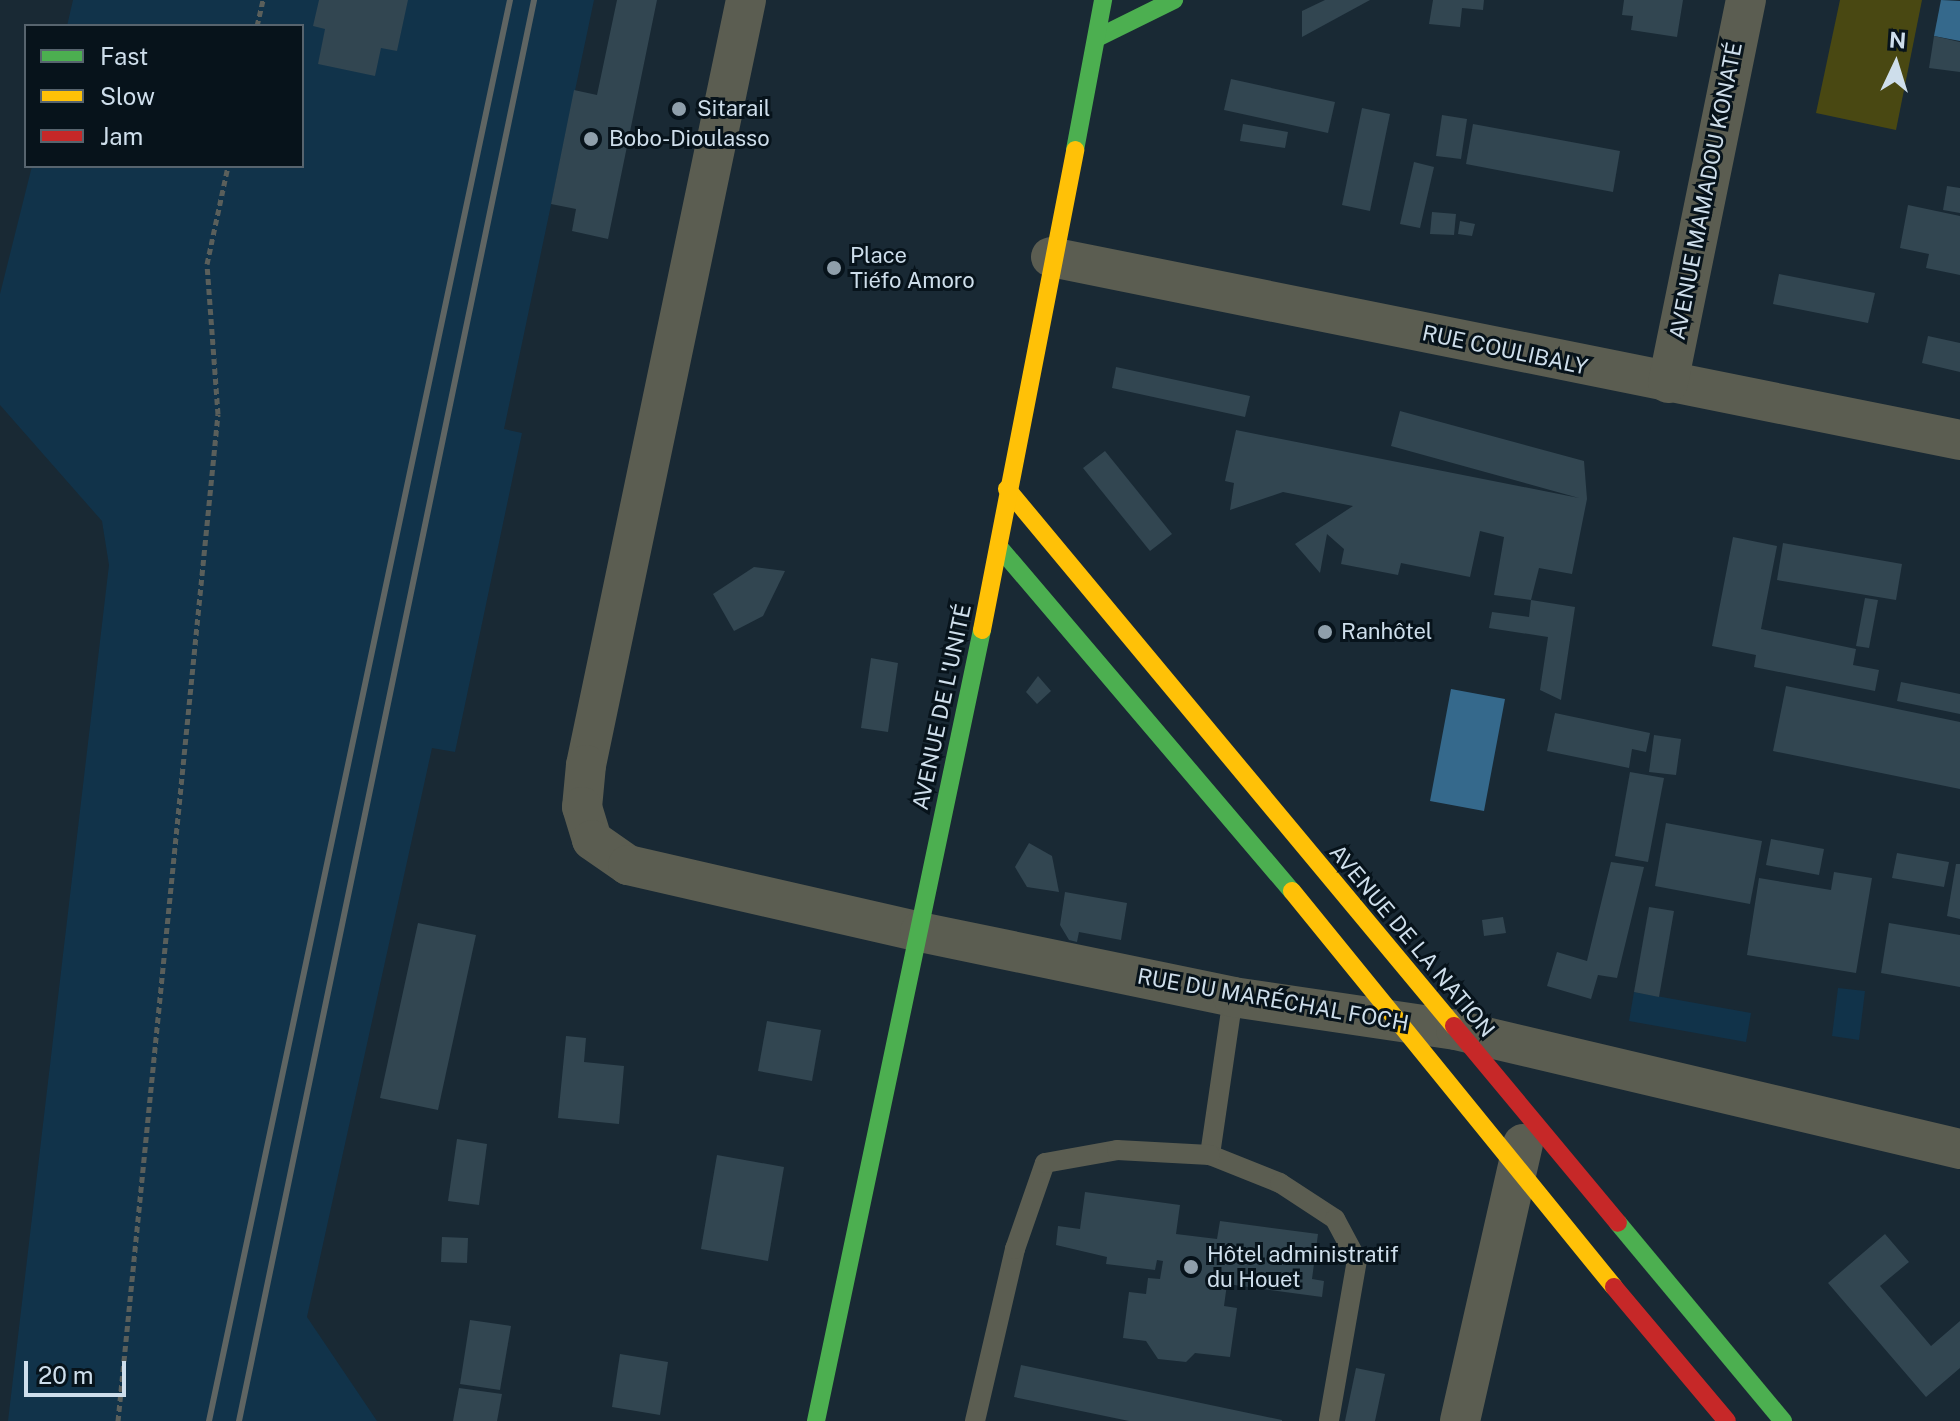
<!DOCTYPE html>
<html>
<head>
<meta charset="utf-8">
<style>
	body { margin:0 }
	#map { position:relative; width:1960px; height:1421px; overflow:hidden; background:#192934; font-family:"Public Sans",sans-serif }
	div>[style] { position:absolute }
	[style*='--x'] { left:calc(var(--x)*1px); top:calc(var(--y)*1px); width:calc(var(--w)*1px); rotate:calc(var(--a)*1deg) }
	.built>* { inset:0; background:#11334a }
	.green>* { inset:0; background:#494812 }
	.water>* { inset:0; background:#35698c }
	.building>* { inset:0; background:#324651 }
	.path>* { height:5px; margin-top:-2.5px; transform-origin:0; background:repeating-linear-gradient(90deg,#5a5f5b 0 6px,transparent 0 10px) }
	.lane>* { height:20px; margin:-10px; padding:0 10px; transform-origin:10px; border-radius:10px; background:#5b5d51 }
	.street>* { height:40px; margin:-20px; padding:0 20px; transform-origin:20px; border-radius:20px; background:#5b5d51 }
	.fast>* { height:18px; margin:-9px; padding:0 9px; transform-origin:9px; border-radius:9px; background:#4caf50 }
	.slow>* { height:18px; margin:-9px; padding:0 9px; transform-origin:9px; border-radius:9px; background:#ffc107 }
	.jam>* { height:18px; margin:-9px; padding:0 9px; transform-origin:9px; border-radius:9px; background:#c62828 }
	.rail>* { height:6px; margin:-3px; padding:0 3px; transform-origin:3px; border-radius:3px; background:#5f6563 }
	.dots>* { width:22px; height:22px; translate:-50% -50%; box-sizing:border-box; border:4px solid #07131b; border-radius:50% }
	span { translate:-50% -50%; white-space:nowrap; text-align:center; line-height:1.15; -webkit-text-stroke:6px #07131b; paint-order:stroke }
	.poi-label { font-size:22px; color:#cedeeb }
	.left { translate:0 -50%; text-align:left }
	.street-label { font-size:22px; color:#cedeeb }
	.legend { position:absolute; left:24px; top:24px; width:280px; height:144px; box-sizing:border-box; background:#07131b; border:2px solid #57646e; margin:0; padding:10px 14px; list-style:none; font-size:24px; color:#cedeeb }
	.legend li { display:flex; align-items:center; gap:16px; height:40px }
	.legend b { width:40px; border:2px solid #57646e }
	.north { position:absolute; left:1856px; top:24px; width:80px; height:80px; -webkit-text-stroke:6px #07131b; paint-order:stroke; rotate:4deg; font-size:22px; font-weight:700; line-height:32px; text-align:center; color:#cedeeb }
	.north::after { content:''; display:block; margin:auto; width:28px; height:36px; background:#cedeeb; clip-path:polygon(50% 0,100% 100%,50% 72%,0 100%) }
	.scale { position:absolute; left:24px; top:1361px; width:102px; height:36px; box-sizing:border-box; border:4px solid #cedeeb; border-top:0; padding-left:10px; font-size:24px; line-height:28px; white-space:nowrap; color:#cedeeb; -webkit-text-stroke:6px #07131b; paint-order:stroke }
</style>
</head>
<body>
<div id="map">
	<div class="built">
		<div style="clip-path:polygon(73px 0,594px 0,504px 429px,522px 433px,455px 752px,432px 748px,307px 1317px,377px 1421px,8px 1421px,109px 565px,102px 521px,0 405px,0 294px,32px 166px,302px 166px,302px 26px,67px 26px)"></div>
		<div style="clip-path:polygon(1838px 988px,1865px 991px,1859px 1040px,1832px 1036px)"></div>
		<div style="clip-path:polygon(1634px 992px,1751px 1013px,1746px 1042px,1629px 1021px)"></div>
	</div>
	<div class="green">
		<div style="clip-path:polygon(1840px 0,1922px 0,1896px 130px,1816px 113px)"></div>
	</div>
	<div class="water">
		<div style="clip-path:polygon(1941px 0,1960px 1px,1960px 41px,1934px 36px)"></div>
		<div style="clip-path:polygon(1451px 689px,1505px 699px,1484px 811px,1430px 801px)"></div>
	</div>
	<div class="building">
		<div style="clip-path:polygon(319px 0,408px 0,397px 51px,381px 48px,375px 76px,318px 64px,325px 29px,313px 26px)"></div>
		<div style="clip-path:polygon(617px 0,657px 0,608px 239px,572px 231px,576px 209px,551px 204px,574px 90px,597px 95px)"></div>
		<div style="clip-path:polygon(1325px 0,1370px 0,1302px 37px,1302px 11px)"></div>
		<div style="clip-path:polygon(1433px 0,1484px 0,1483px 10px,1462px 8px,1460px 27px,1429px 24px)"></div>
		<div style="clip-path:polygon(1624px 0,1683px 0,1677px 37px,1631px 30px,1633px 16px,1622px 15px)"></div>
		<div style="clip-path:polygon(1934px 36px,1960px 42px,1960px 72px,1929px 68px)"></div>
		<div style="clip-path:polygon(1231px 79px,1335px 102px,1328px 133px,1224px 110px)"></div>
		<div style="clip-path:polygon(1362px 108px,1390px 114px,1370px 211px,1342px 205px)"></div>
		<div style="clip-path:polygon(1442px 115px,1467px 119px,1461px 159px,1436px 156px)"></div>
		<div style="clip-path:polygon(1243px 124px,1288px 132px,1285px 148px,1240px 141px)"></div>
		<div style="clip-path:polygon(1473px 124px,1620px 151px,1613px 192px,1466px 164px)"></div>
		<div style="clip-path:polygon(1414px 162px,1434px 167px,1420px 228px,1400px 224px)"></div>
		<div style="clip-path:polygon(1947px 186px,1960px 188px,1960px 213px,1943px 210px)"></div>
		<div style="clip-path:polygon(1908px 205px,1960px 216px,1960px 275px,1926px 268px,1929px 254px,1900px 248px)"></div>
		<div style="clip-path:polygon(1432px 212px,1456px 214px,1454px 235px,1430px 234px)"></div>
		<div style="clip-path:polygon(1460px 221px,1475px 224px,1472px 236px,1458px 234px)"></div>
		<div style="clip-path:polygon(1779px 274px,1875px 293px,1868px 323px,1773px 304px)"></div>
		<div style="clip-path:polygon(1928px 336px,1960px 343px,1960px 372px,1922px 363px)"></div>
		<div style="clip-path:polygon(1116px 367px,1250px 396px,1245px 417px,1112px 388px)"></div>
		<div style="clip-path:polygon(1400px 411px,1584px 461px,1587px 499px,1572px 574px,1539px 568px,1531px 600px,1494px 595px,1504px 537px,1480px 531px,1470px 577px,1401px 563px,1398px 575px,1341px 564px,1344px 549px,1327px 534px,1320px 573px,1295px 544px,1353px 506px,1283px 492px,1230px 510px,1234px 483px,1225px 481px,1236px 430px,1579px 498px,1391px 446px)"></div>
		<div style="clip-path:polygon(1105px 451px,1172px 534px,1150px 551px,1083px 468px)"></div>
		<div style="clip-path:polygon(1733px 537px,1777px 546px,1761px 629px,1856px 649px,1853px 665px,1879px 670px,1875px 691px,1754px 667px,1756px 655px,1712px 646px)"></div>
		<div style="clip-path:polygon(1783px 543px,1902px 564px,1896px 600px,1777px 580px)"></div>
		<div style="clip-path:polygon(754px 567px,785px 571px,763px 616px,734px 631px,713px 594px)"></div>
		<div style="clip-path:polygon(1865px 598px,1878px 600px,1869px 648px,1856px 646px)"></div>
		<div style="clip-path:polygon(1531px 600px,1575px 607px,1561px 700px,1540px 690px,1548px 637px,1489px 628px,1492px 612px,1529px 617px)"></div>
		<div style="clip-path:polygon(871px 658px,898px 663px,888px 732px,861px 728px)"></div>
		<div style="clip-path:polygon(1038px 676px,1051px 691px,1037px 704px,1026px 692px)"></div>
		<div style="clip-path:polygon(1901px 682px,1960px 694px,1960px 714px,1897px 701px)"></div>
		<div style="clip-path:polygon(1786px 686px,1960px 722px,1960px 789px,1773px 751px)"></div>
		<div style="clip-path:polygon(1555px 713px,1650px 733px,1646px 752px,1632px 749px,1629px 768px,1547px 751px)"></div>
		<div style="clip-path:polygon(1654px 735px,1681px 739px,1676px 775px,1649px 772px)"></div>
		<div style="clip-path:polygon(1630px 772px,1664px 778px,1648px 862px,1615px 856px)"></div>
		<div style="clip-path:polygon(1666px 823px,1762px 841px,1750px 904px,1655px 886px)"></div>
		<div style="clip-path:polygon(1771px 839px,1824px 849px,1819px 875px,1766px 865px)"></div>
		<div style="clip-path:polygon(1029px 843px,1052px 856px,1059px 892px,1027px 887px,1015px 867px)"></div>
		<div style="clip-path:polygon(1897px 853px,1949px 862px,1944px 887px,1892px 878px)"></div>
		<div style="clip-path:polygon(1611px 862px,1644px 867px,1617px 978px,1598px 975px,1591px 999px,1547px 986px,1557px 952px,1587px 961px)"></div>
		<div style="clip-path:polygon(1956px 864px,1960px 864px,1960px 919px,1947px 916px)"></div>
		<div style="clip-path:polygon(1834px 872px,1872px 878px,1856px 973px,1747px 955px,1759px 878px,1831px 890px)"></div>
		<div style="clip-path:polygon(1065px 892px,1127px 903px,1121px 940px,1079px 932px,1077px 942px,1069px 940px,1060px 925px)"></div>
		<div style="clip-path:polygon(1649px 907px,1674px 911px,1659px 997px,1634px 992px)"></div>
		<div style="clip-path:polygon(1503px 917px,1506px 933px,1484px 936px,1482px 920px)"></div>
		<div style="clip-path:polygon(418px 923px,476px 935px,438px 1110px,380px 1098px)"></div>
		<div style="clip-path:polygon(1889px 923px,1960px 935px,1960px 987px,1881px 973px)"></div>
		<div style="clip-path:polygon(767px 1021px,821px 1030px,812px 1081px,758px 1071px)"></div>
		<div style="clip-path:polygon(566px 1036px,586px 1038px,584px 1062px,624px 1066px,619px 1124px,558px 1118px)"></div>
		<div style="clip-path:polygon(457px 1139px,487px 1144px,479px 1205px,448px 1201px)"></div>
		<div style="clip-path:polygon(717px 1155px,784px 1167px,768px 1261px,701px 1249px)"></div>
		<div style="clip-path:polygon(1085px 1192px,1180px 1205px,1176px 1234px,1217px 1239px,1220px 1221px,1318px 1234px,1312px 1279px,1324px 1281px,1322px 1297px,1227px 1284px,1224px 1306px,1237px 1308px,1230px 1357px,1195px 1353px,1186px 1362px,1158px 1359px,1146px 1341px,1123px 1338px,1129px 1292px,1146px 1294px,1148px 1278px,1160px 1279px,1163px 1261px,1157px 1260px,1155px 1270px,1106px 1264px,1107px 1257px,1056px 1245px,1058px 1226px,1080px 1229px)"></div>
		<div style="clip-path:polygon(1885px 1234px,1909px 1262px,1880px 1286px,1931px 1346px,1960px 1321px,1960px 1368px,1926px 1397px,1828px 1283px)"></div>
		<div style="clip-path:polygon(442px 1237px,468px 1238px,467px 1263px,441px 1262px)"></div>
		<div style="clip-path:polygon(470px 1320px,511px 1326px,500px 1390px,460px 1384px)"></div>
		<div style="clip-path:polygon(620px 1354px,668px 1362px,660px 1415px,612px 1407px)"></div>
		<div style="clip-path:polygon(1021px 1365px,1282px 1420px,1282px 1421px,1129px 1421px,1014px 1397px)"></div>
		<div style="clip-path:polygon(1356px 1368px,1385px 1374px,1375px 1421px,1345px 1421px)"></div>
		<div style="clip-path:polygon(459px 1388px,502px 1394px,497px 1421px,453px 1421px)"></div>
	</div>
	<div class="path">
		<div style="--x:257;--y:26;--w:27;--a:-77"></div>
		<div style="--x:118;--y:1421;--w:1012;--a:-84.33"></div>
		<div style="--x:218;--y:414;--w:150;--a:-94.2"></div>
		<div style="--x:207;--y:264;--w:100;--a:-77.9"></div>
	</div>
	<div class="lane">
		<div style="--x:1233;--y:997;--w:160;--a:98.3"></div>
		<div style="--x:1210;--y:1155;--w:75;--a:21.8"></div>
		<div style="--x:1280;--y:1183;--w:66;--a:33.2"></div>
		<div style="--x:1335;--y:1219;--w:47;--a:61.8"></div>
		<div style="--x:1357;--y:1260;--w:163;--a:99.9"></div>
		<div style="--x:975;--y:1421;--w:177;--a:-76.9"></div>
		<div style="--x:1015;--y:1249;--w:91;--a:-70.8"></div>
		<div style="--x:1045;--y:1163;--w:73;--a:-10.2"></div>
		<div style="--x:1117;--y:1150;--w:93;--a:3.1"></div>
	</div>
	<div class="street">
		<div style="--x:746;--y:0;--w:782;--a:101.81"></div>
		<div style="--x:586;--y:765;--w:42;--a:95.4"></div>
		<div style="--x:582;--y:807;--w:34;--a:73"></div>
		<div style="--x:592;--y:840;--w:44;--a:34.8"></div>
		<div style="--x:628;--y:865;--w:300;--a:12.9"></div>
		<div style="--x:920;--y:932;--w:320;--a:11.7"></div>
		<div style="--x:1233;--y:997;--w:225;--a:8.4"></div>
		<div style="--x:1456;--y:1030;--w:518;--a:13.28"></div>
		<div style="--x:1051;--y:257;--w:927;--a:11.38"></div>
		<div style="--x:1668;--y:383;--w:391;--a:-78.5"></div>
		<div style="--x:1460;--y:1421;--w:284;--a:-77.2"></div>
	</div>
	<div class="fast">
		<div style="--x:1097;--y:38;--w:86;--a:-26.3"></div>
		<div style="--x:1075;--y:150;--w:153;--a:-79.4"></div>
		<div style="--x:999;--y:547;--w:452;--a:49.6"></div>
		<div style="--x:1618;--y:1223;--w:258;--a:50.2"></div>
		<div style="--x:816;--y:1421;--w:808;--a:-78.15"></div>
	</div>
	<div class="slow">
		<div style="--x:1007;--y:489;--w:699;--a:50.23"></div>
		<div style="--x:982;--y:630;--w:489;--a:-79"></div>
		<div style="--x:1292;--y:891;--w:510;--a:50.88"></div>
	</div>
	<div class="jam">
		<div style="--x:1454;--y:1026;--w:256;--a:50.2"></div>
		<div style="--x:1614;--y:1287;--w:175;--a:49.9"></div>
	</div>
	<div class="rail">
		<div style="--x:209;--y:1421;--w:1453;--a:-78.04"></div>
		<div style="--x:239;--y:1421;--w:1451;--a:-78.27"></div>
	</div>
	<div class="dots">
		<div style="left:679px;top:109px;background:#8f9fab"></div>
		<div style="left:591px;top:139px;background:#8f9fab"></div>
		<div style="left:834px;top:268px;background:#8f9fab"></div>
		<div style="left:1325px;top:632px;background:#8f9fab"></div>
		<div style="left:1191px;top:1267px;background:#8f9fab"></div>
	</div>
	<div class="poi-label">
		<span class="left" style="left:697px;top:109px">Sitarail</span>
		<span class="left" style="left:609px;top:139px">Bobo-Dioulasso</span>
		<span class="left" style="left:850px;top:268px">Place<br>Tiéfo Amoro</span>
		<span class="left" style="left:1341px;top:632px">Ranhôtel</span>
		<span class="left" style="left:1207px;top:1267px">Hôtel administratif<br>du Houet</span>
	</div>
	<div class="street-label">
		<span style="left:1706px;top:191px;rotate:-79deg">AVENUE MAMADOU KONATÉ</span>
		<span style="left:1505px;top:350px;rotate:12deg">RUE COULIBALY</span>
		<span style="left:942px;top:707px;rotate:-78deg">AVENUE DE L'UNITÉ</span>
		<span style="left:1412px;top:941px;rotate:50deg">AVENUE DE LA NATION</span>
		<span style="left:1273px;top:1000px;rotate:10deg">RUE DU MARÉCHAL FOCH</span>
	</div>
	<ul class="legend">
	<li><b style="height:10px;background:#4caf50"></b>Fast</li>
	<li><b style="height:10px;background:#ffc107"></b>Slow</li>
	<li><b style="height:10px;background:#c62828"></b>Jam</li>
	</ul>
	<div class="north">N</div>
	<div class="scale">20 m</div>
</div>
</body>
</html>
